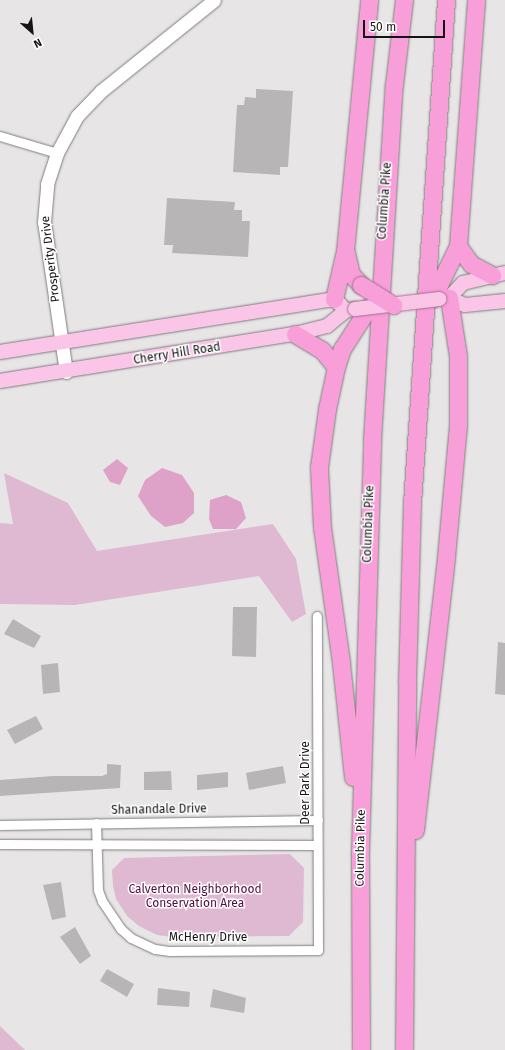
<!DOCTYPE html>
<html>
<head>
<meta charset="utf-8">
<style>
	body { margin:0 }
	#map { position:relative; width:505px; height:1050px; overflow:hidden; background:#e8e5e7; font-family:"Fira Sans",sans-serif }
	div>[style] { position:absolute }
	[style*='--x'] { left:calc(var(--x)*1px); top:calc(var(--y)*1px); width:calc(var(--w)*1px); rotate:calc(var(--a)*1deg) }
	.green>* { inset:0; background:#dfb9d1 }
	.water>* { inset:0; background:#dea2c8 }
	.building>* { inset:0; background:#b8b5b7 }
	.roads { filter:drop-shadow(0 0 1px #7f7c7d) drop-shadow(0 0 1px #7f7c7d) }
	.street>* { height:9px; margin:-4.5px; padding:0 4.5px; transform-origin:4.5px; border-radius:4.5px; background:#fff }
	.secondary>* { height:13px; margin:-6.5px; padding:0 6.5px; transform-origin:6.5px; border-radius:6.5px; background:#fff }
	.primary>* { height:14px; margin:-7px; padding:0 7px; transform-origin:7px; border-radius:7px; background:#fbc5e8 }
	.highway>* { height:17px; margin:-8.5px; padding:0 8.5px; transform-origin:8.5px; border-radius:8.5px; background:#f89ed9 }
	.bridges { filter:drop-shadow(0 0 1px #a96e94) drop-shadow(0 0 1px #a96e94) }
	.primary-bridge>* { height:14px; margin:-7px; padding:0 7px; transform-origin:7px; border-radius:7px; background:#fbc5e8 }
	.highway-bridge>* { height:17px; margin:-8.5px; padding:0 8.5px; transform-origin:8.5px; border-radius:8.5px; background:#f89ed9 }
	span { translate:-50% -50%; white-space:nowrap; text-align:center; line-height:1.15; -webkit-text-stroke:3px #fff; paint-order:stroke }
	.street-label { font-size:12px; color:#151415 }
	.park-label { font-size:12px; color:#540e41 }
	.north { position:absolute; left:12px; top:12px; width:40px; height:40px; -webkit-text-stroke:3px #fff; paint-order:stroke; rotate:153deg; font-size:11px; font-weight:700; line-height:16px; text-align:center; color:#151415 }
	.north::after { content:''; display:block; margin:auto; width:14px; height:18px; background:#151415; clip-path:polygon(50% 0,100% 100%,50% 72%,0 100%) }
	.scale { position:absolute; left:363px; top:20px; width:82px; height:18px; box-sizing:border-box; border:2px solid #151415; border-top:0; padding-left:5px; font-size:12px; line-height:14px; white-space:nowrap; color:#151415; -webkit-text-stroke:3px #fff; paint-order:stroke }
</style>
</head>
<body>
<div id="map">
	<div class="green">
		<div style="clip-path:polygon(4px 473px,68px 503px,97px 551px,273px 524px,296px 559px,306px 614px,292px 622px,259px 576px,75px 605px,0 604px,0 523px,13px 524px)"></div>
		<div style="clip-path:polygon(290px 854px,304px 868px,303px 922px,289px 936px,173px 937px,157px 935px,139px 926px,127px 916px,116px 899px,113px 886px,112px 870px,124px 858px)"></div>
		<div style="clip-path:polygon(0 1026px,25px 1050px,0 1050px)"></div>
	</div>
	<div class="water">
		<div style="clip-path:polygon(117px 459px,128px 468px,120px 485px,110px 482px,103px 470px)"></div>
		<div style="clip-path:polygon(162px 468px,182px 475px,194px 493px,194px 513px,183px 523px,165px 527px,151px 516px,138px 496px,145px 480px)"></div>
		<div style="clip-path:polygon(226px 495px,241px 502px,246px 518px,236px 529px,213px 529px,209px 519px,210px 500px)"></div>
	</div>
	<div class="building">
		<div style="clip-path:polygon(256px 89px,293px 91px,288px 167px,280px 167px,280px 175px,233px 172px,237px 105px,244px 105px,245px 97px,256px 98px)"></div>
		<div style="clip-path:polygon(167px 198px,235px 202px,234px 210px,242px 210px,242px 221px,250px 221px,248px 257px,172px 253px,173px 245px,164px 245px)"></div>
		<div style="clip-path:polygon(233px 607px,257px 607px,256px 657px,232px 656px)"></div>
		<div style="clip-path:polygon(13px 619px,41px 636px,34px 648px,4px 634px)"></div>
		<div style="clip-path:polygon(498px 642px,505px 643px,505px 695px,495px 694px)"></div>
		<div style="clip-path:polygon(58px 663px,60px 692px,43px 694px,41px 665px)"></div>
		<div style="clip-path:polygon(36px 716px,43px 729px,15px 744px,7px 730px)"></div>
		<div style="clip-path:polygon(107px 764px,121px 765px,120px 788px,0 796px,0 780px,53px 776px,102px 776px,107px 774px)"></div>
		<div style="clip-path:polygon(283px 766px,286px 783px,249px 790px,246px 773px)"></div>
		<div style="clip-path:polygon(171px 771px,172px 790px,144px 790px,144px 772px)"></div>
		<div style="clip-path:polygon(228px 772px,228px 787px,197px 790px,197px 775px)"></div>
		<div style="clip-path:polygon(61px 882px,66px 917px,52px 920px,43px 885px)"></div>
		<div style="clip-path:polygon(75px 927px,91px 956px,80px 964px,60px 937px)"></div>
		<div style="clip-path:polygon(107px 969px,134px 984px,127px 997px,100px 981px)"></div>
		<div style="clip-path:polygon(158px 988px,190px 992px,189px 1007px,157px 1005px)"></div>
		<div style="clip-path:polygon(213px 989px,246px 998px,244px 1013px,210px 1007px)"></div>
	</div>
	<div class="roads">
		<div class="street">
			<div style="--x:0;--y:136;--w:59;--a:16.6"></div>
			<div style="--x:96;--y:823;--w:67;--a:88.3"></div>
			<div style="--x:98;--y:890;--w:12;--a:70"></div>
			<div style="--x:102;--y:901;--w:34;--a:56"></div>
			<div style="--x:121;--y:929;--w:13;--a:42"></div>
			<div style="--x:131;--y:938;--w:26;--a:25"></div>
			<div style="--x:155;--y:949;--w:15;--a:8"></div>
			<div style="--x:170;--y:951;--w:148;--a:-0.4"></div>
			<div style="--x:318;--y:950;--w:334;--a:-90.2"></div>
			<div style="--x:0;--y:825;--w:318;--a:-0.9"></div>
			<div style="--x:0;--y:844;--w:317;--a:0.2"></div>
		</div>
		<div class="secondary">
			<div style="--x:66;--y:372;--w:152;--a:-98.3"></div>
			<div style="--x:44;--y:222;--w:38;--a:-85"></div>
			<div style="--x:47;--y:184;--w:33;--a:-72"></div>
			<div style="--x:57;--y:153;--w:42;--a:-61.6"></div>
			<div style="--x:77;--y:116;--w:35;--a:-46"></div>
			<div style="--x:101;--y:91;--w:145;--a:-38.8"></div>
		</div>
		<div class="primary">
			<div style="--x:449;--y:298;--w:21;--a:-47"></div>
			<div style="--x:463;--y:283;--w:43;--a:-13.4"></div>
			<div style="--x:449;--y:298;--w:17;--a:24"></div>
			<div style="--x:465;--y:305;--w:40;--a:-5.7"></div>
			<div style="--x:0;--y:352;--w:338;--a:-9"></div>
			<div style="--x:334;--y:299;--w:9;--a:41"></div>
			<div style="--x:0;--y:381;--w:299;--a:-9.1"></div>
			<div style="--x:295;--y:334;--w:33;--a:-14"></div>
			<div style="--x:327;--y:326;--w:26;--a:-39"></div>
			<div style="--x:347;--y:310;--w:8;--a:-7"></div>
		</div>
		<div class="highway">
			<div style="--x:458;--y:246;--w:22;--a:54"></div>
			<div style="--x:471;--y:264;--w:24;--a:28"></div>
			<div style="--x:346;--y:253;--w:22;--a:77"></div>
			<div style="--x:351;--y:274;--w:15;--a:48"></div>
			<div style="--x:334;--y:299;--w:49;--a:-77.1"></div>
			<div style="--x:345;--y:251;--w:252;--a:-84.5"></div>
			<div style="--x:432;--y:299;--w:59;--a:-63.9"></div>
			<div style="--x:458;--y:246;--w:247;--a:-85.8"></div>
			<div style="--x:295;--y:334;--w:31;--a:31"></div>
			<div style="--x:322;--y:350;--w:22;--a:51"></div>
			<div style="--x:353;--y:777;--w:116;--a:-96"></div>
			<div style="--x:341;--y:662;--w:136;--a:-98"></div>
			<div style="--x:322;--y:527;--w:60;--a:-92.9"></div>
			<div style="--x:319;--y:467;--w:59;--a:-82.1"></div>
			<div style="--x:327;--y:409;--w:43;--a:-77.9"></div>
			<div style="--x:336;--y:367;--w:19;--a:-72"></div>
			<div style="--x:342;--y:349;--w:50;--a:-57.3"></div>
			<div style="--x:415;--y:830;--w:275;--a:-83.5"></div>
			<div style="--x:446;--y:557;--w:132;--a:-84.8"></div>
			<div style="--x:458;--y:426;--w:70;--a:-90"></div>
			<div style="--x:458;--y:356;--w:59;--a:-98.8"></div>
			<div style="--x:361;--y:1050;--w:199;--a:-90.3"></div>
			<div style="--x:360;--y:851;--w:411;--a:-88.3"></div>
			<div style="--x:372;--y:440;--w:356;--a:-86.5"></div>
			<div style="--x:394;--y:85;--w:86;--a:-83.3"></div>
			<div style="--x:404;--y:1050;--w:368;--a:-89.5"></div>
			<div style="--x:407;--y:682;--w:179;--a:-88.4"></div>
			<div style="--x:412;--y:503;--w:504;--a:-86.13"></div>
		</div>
	</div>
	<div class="bridges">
		<div class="primary-bridge">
			<div style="--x:355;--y:309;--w:85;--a:-6.8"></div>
		</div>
		<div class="highway-bridge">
			<div style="--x:361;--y:285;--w:38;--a:32"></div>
		</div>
	</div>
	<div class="street-label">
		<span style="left:385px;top:201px;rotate:-86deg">Columbia Pike</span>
		<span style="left:51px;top:259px;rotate:-97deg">Prosperity Drive</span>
		<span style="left:177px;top:354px;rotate:-9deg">Cherry Hill Road</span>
		<span style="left:369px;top:524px;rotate:-88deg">Columbia Pike</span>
		<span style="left:306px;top:783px;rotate:-90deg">Deer Park Drive</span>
		<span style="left:159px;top:810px;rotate:-1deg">Shanandale Drive</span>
		<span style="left:361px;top:848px;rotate:-89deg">Columbia Pike</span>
		<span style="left:208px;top:938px">McHenry Drive</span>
	</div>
	<div class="park-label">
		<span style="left:195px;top:897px">Calverton Neighborhood<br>Conservation Area</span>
	</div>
	<div class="north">N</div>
	<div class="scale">50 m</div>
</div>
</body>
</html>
